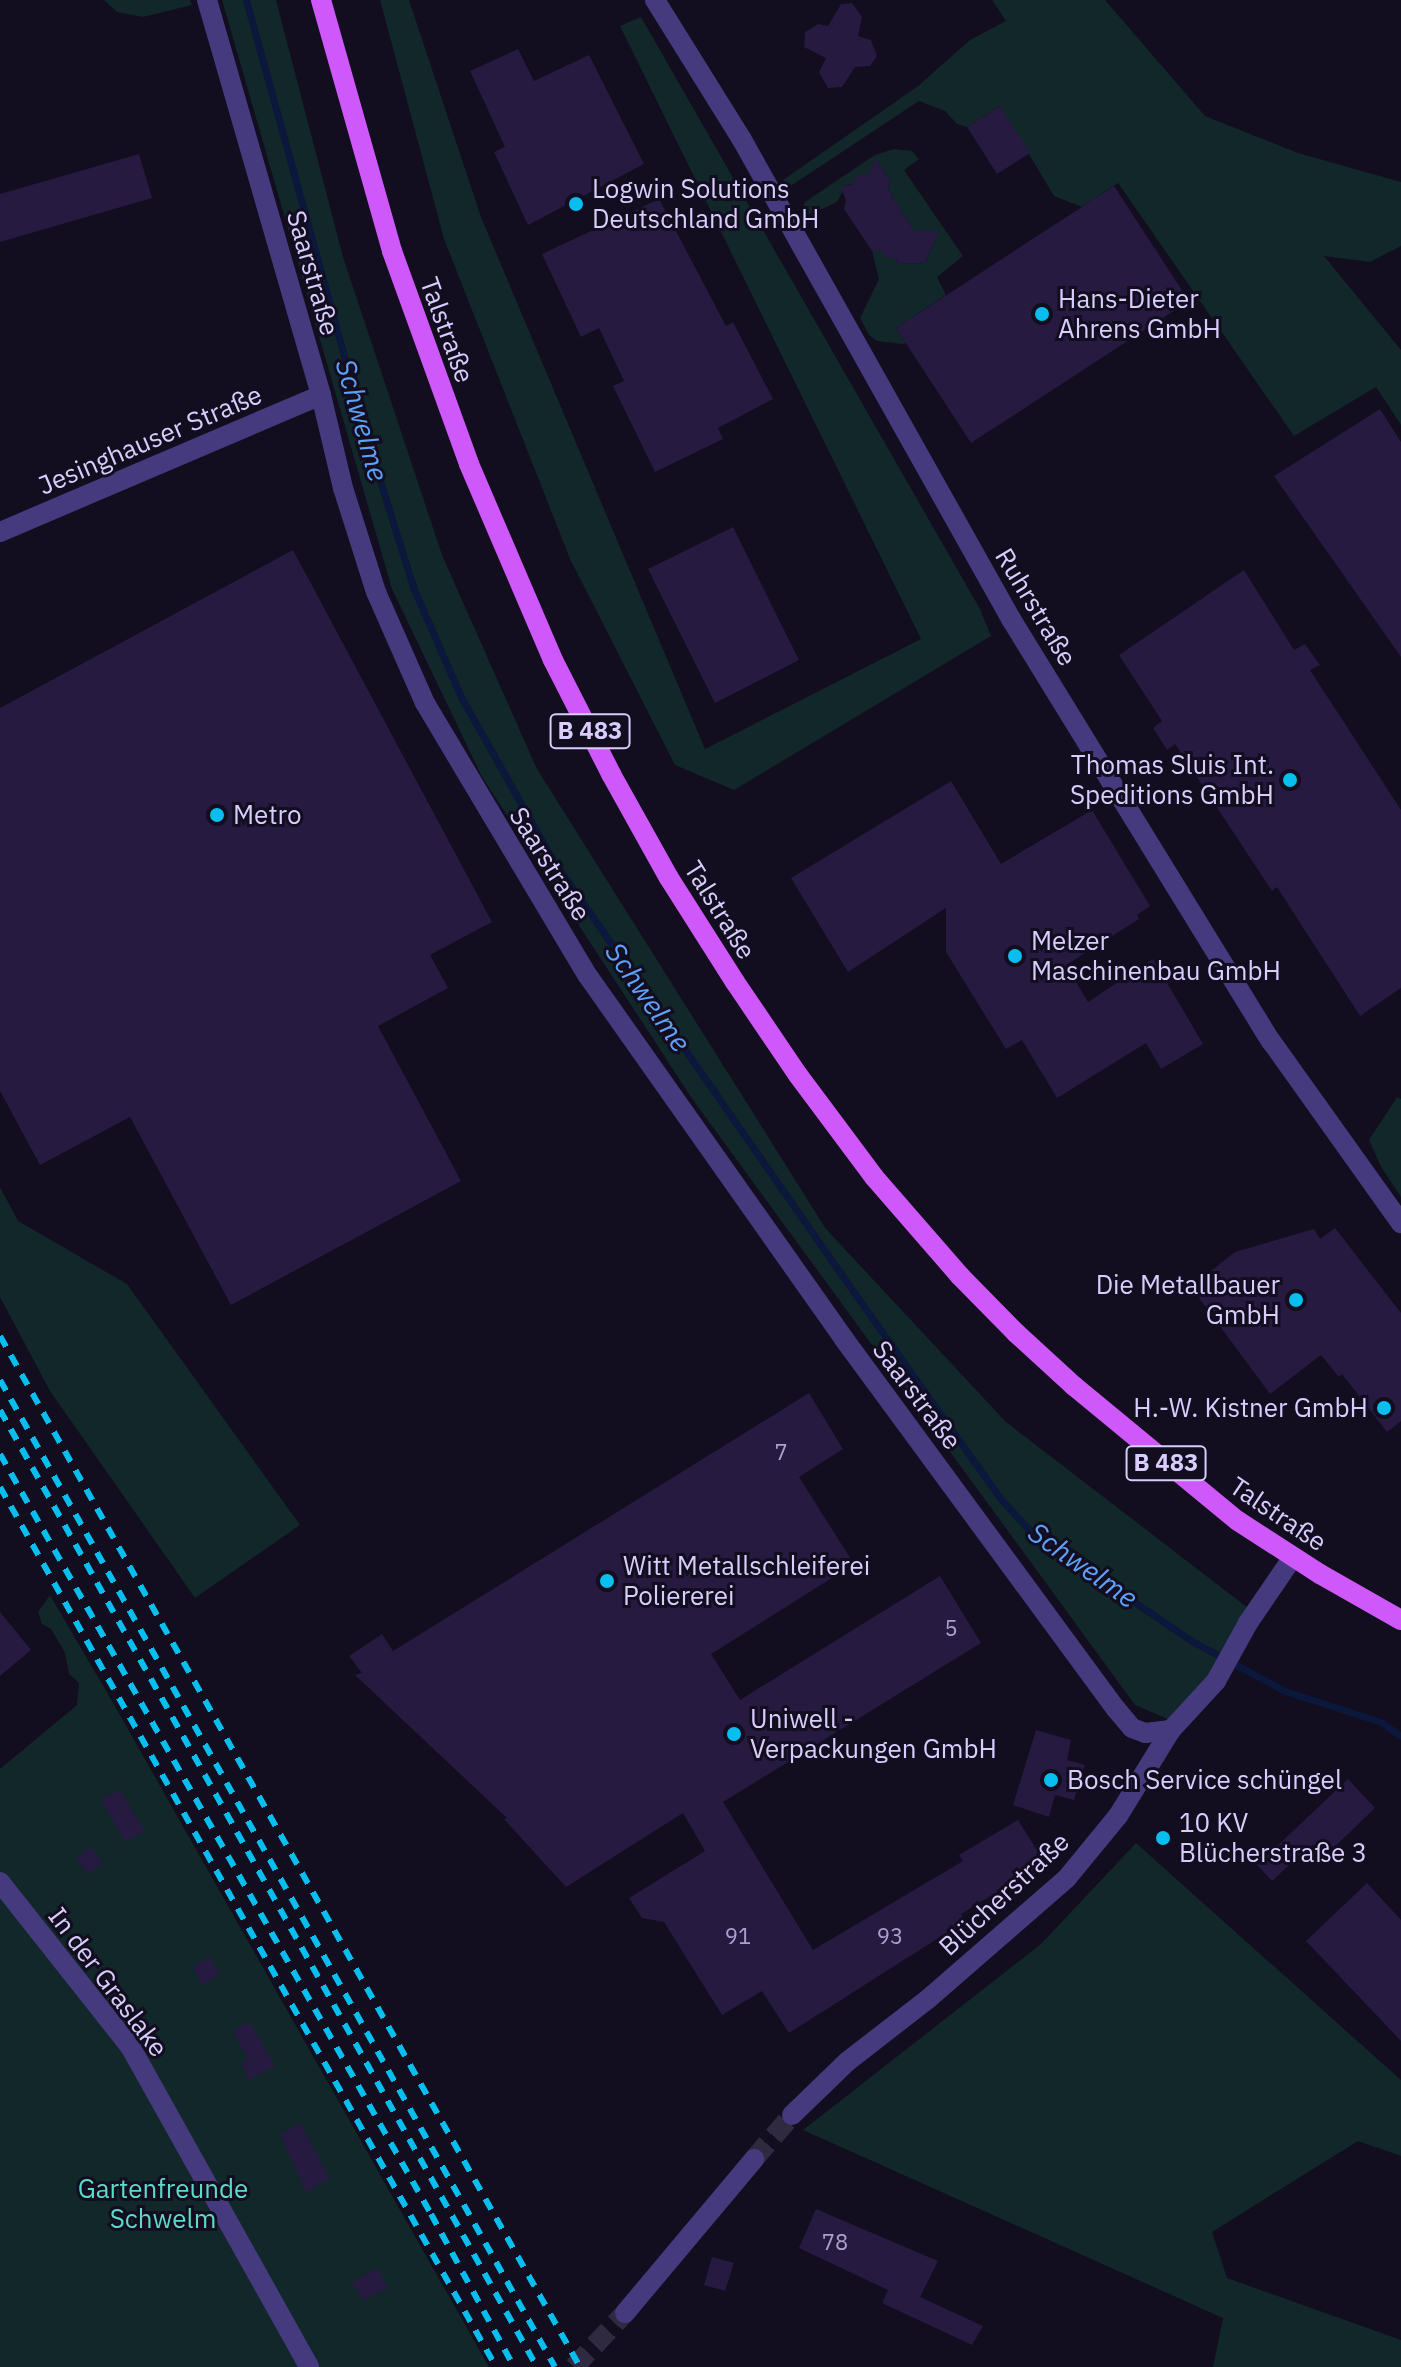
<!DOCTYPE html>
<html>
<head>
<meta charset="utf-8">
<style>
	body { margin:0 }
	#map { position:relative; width:1401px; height:2367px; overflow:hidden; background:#120d1f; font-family:"IBM Plex Sans",sans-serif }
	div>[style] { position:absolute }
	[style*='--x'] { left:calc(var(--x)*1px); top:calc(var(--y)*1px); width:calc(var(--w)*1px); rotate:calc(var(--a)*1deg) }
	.green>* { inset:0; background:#112729 }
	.stream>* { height:7px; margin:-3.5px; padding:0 3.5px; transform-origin:3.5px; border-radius:3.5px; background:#0b173b }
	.building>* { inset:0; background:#261a40 }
	.minor-tunnel>* { height:20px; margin-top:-10px; transform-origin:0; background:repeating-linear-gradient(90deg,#302a40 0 20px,transparent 0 30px) }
	.minor>* { height:20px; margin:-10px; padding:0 10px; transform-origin:10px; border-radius:10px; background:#443a7d }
	.primary>* { height:20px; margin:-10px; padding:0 10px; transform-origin:10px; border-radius:10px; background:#ce58f9 }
	.rail>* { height:6px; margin-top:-3px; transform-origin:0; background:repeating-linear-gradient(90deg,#08beee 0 12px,transparent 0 22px) }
	.dots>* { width:22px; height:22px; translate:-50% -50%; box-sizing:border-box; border:4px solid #120d1f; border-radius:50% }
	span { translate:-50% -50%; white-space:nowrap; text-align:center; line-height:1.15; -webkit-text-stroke:6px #120d1f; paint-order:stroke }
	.number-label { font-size:22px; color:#aca0ce }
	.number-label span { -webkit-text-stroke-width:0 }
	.shield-label span { padding:2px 6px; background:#120d1f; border:2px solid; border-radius:6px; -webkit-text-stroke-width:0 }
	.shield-label { font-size:24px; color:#d8cdfd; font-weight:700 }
	.poi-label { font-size:26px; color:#d8cdfd }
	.left { translate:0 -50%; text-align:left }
	.right { translate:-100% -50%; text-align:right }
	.street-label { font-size:26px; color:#d8cdfd }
	.park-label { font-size:26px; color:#5ddac8 }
	.water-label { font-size:28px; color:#5fa1f9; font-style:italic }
</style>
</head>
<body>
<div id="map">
	<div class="green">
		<div style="clip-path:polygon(104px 0,190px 0,192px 5px,143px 17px,117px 12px)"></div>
		<div style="clip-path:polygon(222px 0,276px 0,343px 257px,442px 555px,537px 769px,826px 1229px,1006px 1422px,1252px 1611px,1186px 1727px,1135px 1705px,693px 1100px,482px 777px,392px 589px)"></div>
		<div style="clip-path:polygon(380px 0,409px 0,481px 217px,705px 749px,921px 639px,620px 26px,641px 17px,980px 609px,991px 636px,734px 790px,675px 765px,570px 559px,444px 239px)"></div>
		<div style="clip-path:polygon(992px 0,1105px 0,1205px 116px,1298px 153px,1401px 182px,1401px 246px,1370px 262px,1324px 256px,1401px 350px,1401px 425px,1376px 387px,1294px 436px,1118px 183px,1082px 207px,1054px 196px,1000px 106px,967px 127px,957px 124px,945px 111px,919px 101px,789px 187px,783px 180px,918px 86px,970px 40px,1006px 21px)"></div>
		<div style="clip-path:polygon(894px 149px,912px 151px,919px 159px,904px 170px,963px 256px,937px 277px,946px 295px,896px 328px,906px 343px,902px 344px,877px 341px,869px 335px,860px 318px,879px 279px,872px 251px,882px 251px,896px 258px,898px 264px,925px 263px,936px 238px,914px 231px,888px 189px,891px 182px,881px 167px,873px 165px,869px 175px,858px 175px,854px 184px,846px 185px,837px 202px,813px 213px,803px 216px,802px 212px,805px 202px,875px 155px)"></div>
		<div style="clip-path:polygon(1397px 1097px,1401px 1099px,1401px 1197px,1381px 1167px,1369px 1140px)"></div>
		<div style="clip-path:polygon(0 1187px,18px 1221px,127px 1284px,300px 1525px,195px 1598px,50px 1391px,0 1297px)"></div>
		<div style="clip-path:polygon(50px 1595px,116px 1708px,489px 2367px,0 2367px,0 1769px,77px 1705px,79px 1683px,69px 1674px,65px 1653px,51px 1629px,42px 1624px,38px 1612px)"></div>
		<div style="clip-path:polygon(1136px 1843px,1401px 2080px,1401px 2156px,1358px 2141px,1212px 2232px,1227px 2278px,1401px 2340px,1401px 2367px,1213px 2367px,1223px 2318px,803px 2130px,1041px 1944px)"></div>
	</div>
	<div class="stream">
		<div style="--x:246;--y:0;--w:442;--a:74.6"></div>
		<div style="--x:363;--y:426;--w:169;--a:72.7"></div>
		<div style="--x:413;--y:587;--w:120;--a:66.4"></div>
		<div style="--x:461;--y:697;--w:184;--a:60.6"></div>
		<div style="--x:551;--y:857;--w:520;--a:55.18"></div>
		<div style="--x:848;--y:1284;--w:264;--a:54.6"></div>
		<div style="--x:1001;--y:1499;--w:42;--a:47.9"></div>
		<div style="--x:1029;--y:1530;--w:195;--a:34.3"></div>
		<div style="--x:1190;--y:1640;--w:108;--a:28.2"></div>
		<div style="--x:1285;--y:1691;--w:101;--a:17.9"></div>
		<div style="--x:1381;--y:1722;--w:24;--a:35"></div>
	</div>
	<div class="building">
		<div style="clip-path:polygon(852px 3px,862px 17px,858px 36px,871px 40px,877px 56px,870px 66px,855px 67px,842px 87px,828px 88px,819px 72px,826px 58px,804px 47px,805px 32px,818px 24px,828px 26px,841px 4px)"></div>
		<div style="clip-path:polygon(518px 49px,534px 81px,589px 55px,644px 164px,528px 225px,494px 152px,505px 147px,470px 71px)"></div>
		<div style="clip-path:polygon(1000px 106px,1030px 153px,997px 174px,967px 127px)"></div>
		<div style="clip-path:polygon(139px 154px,152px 198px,0 242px,0 194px)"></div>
		<div style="clip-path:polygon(875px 158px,891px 182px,888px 189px,914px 231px,939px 231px,925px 263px,898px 264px,896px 258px,885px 257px,882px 251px,872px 251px,844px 209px,846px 200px,840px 186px,854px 184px,857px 175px,869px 175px)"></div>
		<div style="clip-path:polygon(1114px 186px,1189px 301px,971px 443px,896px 328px)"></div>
		<div style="clip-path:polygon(659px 199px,726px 326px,733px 322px,773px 399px,718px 428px,723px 439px,655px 472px,613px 386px,624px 381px,599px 328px,581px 337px,542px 254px)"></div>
		<div style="clip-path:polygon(1380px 409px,1401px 442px,1401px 657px,1274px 476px)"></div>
		<div style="clip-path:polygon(733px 527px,799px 660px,715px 703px,648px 569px)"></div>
		<div style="clip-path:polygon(293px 550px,492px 922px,430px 955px,448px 988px,378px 1026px,461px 1181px,231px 1305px,130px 1117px,40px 1165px,0 1091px,0 708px)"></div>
		<div style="clip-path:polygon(1244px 570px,1294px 650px,1305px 644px,1320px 665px,1310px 670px,1401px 810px,1401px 988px,1360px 1016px,1277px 887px,1272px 891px,1175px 744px,1167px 750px,1153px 728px,1162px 721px,1119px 655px)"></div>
		<div style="clip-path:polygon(951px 781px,1001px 864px,1092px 810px,1150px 906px,1137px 915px,1139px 919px,1066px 965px,1088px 1002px,1153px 959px,1203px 1044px,1161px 1069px,1146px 1043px,1057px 1098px,1022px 1040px,1006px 1049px,946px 952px,946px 908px,848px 972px,791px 878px)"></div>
		<div style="clip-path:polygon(1335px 1228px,1401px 1313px,1401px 1421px,1387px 1432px,1342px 1374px,1339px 1377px,1321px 1355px,1270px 1394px,1191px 1287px,1235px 1252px,1314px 1229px,1320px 1239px)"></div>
		<div style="clip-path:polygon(809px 1393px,843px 1449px,799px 1477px,854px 1564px,711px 1654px,740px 1700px,940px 1576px,981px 1643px,723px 1802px,813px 1950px,963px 1861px,959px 1855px,1018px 1820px,1045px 1863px,961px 1914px,965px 1921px,789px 2033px,762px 1991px,722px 2015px,664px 1922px,642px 1918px,629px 1898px,705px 1851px,683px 1813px,566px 1887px,504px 1819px,507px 1818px,355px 1675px,362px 1673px,349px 1656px,382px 1634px,393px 1651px)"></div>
		<div style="clip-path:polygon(0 1612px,31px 1650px,0 1676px)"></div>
		<div style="clip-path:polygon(1036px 1730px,1071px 1740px,1067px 1760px,1085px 1765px,1074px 1800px,1055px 1795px,1049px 1817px,1013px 1805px)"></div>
		<div style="clip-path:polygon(1348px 1779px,1375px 1808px,1322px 1859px,1310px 1846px,1272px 1881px,1257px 1865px)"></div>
		<div style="clip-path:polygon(120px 1790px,145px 1831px,125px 1842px,101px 1799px)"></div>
		<div style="clip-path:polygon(91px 1847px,103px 1863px,87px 1874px,76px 1858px)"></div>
		<div style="clip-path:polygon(1367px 1883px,1401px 1920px,1401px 2041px,1306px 1941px)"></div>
		<div style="clip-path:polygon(209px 1957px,220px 1974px,202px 1985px,193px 1967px)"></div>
		<div style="clip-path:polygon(250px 2022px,275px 2066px,249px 2080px,241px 2063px,248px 2060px,233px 2030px)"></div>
		<div style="clip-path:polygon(300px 2123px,330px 2179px,306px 2192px,280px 2134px)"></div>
		<div style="clip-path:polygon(816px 2209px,938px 2261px,920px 2297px,983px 2326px,972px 2345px,882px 2303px,888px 2290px,799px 2248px)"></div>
		<div style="clip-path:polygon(712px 2257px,734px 2263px,725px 2291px,704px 2285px)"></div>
		<div style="clip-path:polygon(378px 2268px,388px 2288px,363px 2300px,352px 2282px)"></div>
	</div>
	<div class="minor-tunnel">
		<div style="--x:754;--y:2159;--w:58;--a:-49.2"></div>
		<div style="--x:574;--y:2367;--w:74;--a:-46.6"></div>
	</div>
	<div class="minor">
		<div style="--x:207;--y:0;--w:411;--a:73.9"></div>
		<div style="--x:321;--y:395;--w:96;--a:76.7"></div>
		<div style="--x:343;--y:488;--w:109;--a:72.4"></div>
		<div style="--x:376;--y:592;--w:121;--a:66.2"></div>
		<div style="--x:425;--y:703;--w:318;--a:59.2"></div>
		<div style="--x:588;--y:976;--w:444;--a:54.8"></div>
		<div style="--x:844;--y:1339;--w:459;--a:53.7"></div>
		<div style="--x:1116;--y:1709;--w:25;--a:50"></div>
		<div style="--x:1132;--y:1728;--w:14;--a:21"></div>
		<div style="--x:1145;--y:1733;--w:26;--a:-7"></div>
		<div style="--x:655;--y:0;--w:163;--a:58.1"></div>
		<div style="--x:741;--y:138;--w:552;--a:60.69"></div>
		<div style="--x:1011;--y:619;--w:496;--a:58.4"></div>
		<div style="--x:1271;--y:1041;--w:224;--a:54.5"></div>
		<div style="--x:0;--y:532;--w:349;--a:-23.1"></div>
		<div style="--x:0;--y:1882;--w:211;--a:51.7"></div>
		<div style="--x:131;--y:2048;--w:365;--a:60.8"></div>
		<div style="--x:792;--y:2115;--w:78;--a:-44"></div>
		<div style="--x:848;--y:2061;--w:101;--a:-37.8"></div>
		<div style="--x:928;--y:1999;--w:184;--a:-41"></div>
		<div style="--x:1067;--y:1878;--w:80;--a:-50.6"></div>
		<div style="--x:1118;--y:1816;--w:101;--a:-58.4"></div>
		<div style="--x:1171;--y:1730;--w:67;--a:-47.4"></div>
		<div style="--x:1216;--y:1681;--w:66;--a:-61.1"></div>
		<div style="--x:1248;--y:1623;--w:80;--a:-55.7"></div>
		<div style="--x:625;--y:2313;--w:201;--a:-50"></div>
	</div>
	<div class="primary">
		<div style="--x:321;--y:0;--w:261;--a:74.2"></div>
		<div style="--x:392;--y:251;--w:226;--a:70.1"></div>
		<div style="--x:469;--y:464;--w:213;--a:66.8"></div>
		<div style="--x:553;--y:660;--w:128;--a:63"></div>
		<div style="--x:611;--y:774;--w:119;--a:60.9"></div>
		<div style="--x:669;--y:878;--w:123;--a:57.6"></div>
		<div style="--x:735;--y:982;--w:112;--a:55.9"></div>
		<div style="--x:798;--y:1075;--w:127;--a:53.3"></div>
		<div style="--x:874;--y:1177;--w:131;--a:49"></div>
		<div style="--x:960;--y:1276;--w:80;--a:45.5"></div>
		<div style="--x:1016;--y:1333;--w:79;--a:42.4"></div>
		<div style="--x:1074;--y:1386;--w:212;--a:39.5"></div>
		<div style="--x:1238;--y:1521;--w:98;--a:32.9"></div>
		<div style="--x:1320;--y:1574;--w:93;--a:29.6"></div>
	</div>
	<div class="rail">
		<div style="--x:0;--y:1336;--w:1183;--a:60.64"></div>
		<div style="--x:0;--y:1380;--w:1132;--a:60.65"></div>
		<div style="--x:0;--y:1410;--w:1097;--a:60.7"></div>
		<div style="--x:0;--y:1454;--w:874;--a:60.44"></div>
		<div style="--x:431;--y:2214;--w:174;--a:61.5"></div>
		<div style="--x:0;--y:1487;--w:1010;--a:60.59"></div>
	</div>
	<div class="dots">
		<div style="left:576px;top:204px;background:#08beee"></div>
		<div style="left:1042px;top:314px;background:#08beee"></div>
		<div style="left:1290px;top:780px;background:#08beee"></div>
		<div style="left:217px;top:815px;background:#08beee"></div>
		<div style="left:1015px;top:956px;background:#08beee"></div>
		<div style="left:1296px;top:1300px;background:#08beee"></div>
		<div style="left:1384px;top:1408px;background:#08beee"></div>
		<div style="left:607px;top:1581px;background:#08beee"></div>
		<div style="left:734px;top:1734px;background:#08beee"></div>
		<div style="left:1051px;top:1780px;background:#08beee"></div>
		<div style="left:1163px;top:1838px;background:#08beee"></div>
	</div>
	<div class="number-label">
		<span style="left:781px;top:1452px">7</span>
		<span style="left:951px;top:1628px">5</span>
		<span style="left:738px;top:1936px">91</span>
		<span style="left:890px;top:1936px">93</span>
		<span style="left:835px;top:2242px">78</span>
	</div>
	<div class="shield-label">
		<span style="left:590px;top:731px">B 483</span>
		<span style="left:1166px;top:1463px">B 483</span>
	</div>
	<div class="poi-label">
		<span class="left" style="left:592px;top:204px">Logwin Solutions<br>Deutschland GmbH</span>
		<span class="left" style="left:1058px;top:314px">Hans-Dieter<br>Ahrens GmbH</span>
		<span class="right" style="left:1274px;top:780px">Thomas Sluis Int.<br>Speditions GmbH</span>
		<span class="left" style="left:233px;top:815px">Metro</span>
		<span class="left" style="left:1031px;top:956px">Melzer<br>Maschinenbau GmbH</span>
		<span class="right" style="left:1280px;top:1300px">Die Metallbauer<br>GmbH</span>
		<span class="right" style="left:1368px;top:1408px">H.-W. Kistner GmbH</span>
		<span class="left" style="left:623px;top:1581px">Witt Metallschleiferei<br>Poliererei</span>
		<span class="left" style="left:750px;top:1734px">Uniwell -<br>Verpackungen GmbH</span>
		<span class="left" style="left:1067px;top:1780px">Bosch Service schüngel</span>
		<span class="left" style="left:1179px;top:1838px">10 KV<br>Blücherstraße 3</span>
	</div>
	<div class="street-label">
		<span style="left:313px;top:273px;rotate:74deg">Saarstraße</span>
		<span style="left:447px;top:330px;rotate:70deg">Talstraße</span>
		<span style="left:150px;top:440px;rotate:-23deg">Jesinghauser Straße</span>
		<span style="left:1036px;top:607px;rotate:59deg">Ruhrstraße</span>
		<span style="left:550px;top:864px;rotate:58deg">Saarstraße</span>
		<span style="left:720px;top:910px;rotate:58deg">Talstraße</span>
		<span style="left:917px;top:1395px;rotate:53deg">Saarstraße</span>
		<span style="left:1278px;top:1514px;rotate:34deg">Talstraße</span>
		<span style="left:1004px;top:1894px;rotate:-43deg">Blücherstraße</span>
		<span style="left:108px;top:1982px;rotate:53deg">In der Graslake</span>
	</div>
	<div class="park-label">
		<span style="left:163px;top:2204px">Gartenfreunde<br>Schwelm</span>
	</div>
	<div class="water-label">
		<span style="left:362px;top:420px;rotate:74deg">Schwelme</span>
		<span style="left:648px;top:997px;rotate:55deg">Schwelme</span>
		<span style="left:1083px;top:1565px;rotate:35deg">Schwelme</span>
	</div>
</div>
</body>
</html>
